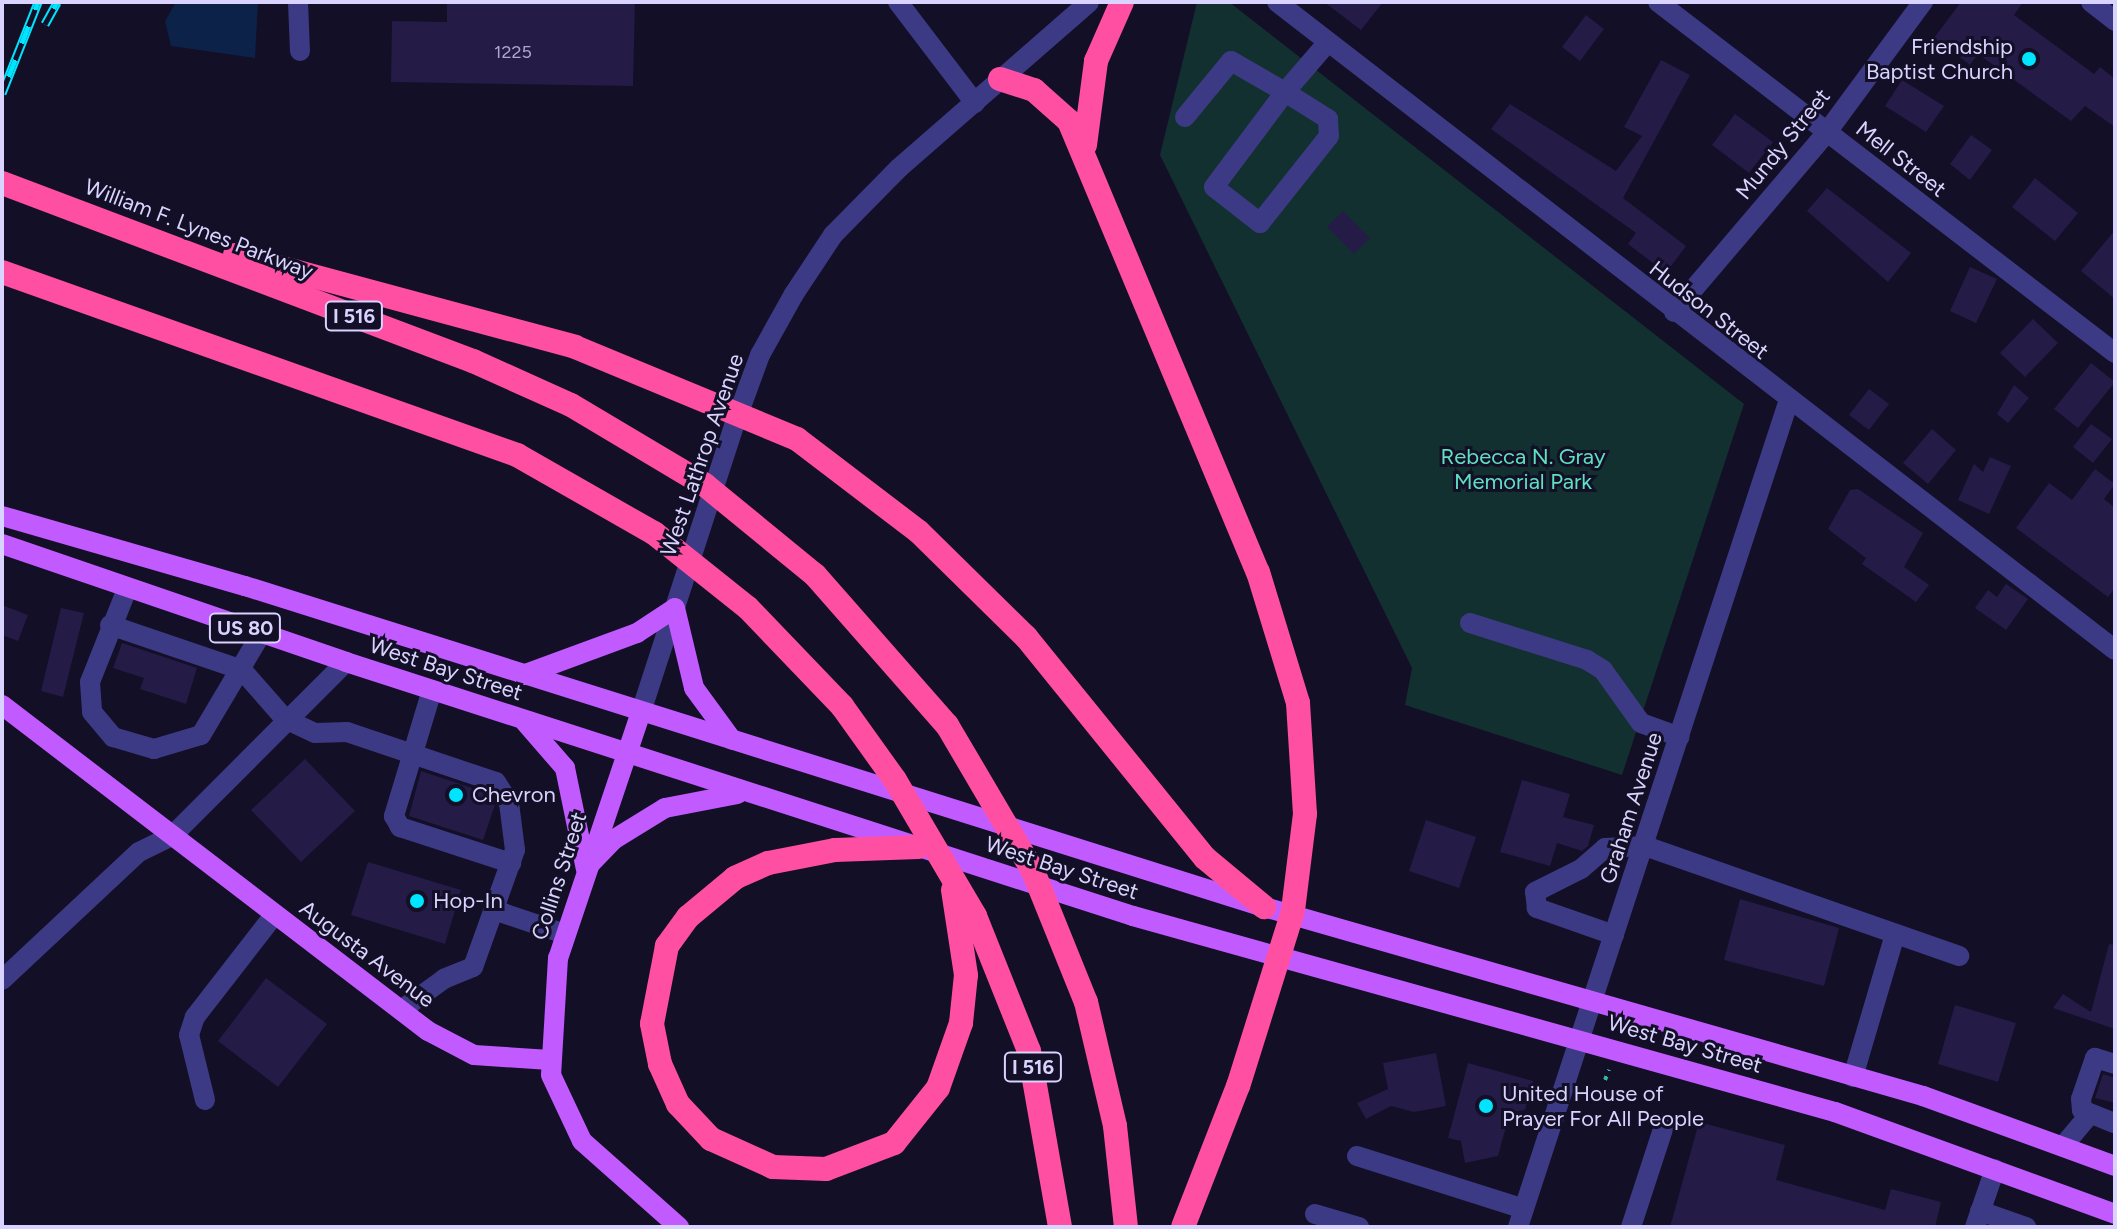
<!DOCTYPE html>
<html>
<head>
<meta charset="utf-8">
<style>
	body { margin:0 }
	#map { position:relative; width:2117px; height:1229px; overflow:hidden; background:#130f26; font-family:Figtree,sans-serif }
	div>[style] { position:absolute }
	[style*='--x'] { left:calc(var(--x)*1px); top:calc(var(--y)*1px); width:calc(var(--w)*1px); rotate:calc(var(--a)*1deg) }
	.green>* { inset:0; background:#12302f }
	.water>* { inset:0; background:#0c2248 }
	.building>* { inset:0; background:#241b47 }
	.path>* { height:4px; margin-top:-2px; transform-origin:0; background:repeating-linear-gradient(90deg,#2fb8b0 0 4px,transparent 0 10px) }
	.minor>* { height:20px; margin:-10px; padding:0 10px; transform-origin:10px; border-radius:10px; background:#3d3a85 }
	.major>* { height:20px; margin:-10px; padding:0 10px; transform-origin:10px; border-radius:10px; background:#c25bff }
	.highway>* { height:24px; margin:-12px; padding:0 12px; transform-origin:12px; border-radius:12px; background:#ff4fa3 }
	.rail>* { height:9px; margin-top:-4.5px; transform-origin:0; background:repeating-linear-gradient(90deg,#130f26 0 18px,#00e5ff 0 36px); box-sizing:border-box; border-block:2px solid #00e5ff }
	.dots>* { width:22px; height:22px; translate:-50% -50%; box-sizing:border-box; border:4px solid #130f26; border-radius:50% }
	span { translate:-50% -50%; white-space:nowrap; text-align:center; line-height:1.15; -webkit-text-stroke:6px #130f26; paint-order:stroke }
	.number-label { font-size:18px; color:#aca6d1 }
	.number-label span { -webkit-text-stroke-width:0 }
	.shield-label span { padding:2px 6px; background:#130f26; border:2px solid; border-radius:6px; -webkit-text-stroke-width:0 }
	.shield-label { font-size:20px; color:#d9d4ff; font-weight:700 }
	.poi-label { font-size:22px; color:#d9d4ff }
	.right { translate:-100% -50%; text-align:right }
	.left { translate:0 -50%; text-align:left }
	.street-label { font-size:22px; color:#d9d4ff }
	.park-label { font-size:22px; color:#5fe0c0 }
	.frame { position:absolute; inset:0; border:4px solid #d9d4ff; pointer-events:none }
</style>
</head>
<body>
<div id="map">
	<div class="green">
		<div style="clip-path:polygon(1197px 2px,1229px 2px,1744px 404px,1622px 775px,1405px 705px,1412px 668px,1160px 155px)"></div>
	</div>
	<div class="water">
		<div style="clip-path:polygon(176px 2px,258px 2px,255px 58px,171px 46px,165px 21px)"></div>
	</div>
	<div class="building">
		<div style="clip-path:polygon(447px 2px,635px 2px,633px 86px,391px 82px,392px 21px,447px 22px)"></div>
		<div style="clip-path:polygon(1324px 2px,1383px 2px,1361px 30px)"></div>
		<div style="clip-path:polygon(1961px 2px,2023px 2px,2014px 15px,2094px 74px,2100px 67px,2115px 79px,2115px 127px,2085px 106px,2071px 121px,1978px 54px,1970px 65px,1934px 38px)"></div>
		<div style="clip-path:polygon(1586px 15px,1604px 29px,1580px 61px,1562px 47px)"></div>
		<div style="clip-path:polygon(1661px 60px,1690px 75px,1623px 198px,1686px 246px,1666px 273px,1628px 244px,1636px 233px,1491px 129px,1510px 104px,1616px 171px,1642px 136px,1624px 127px)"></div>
		<div style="clip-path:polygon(1902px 80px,1944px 106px,1926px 132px,1885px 106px)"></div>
		<div style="clip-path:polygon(1735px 114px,1773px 142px,1749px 173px,1712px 145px)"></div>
		<div style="clip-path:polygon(1971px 135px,1992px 150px,1970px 180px,1950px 164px)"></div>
		<div style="clip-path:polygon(2035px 178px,2078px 213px,2055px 241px,2012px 207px)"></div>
		<div style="clip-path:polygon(1827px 188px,1911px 253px,1888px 282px,1807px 211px)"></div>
		<div style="clip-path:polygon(1343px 211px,1370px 238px,1354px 254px,1327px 227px)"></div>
		<div style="clip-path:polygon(2115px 230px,2115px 299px,2081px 271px)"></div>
		<div style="clip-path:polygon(1970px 267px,1997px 279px,1976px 323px,1950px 311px)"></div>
		<div style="clip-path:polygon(2033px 319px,2058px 343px,2025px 377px,2000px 353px)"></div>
		<div style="clip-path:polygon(2091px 363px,2115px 382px,2078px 428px,2054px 409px)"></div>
		<div style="clip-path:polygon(2014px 385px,2029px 398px,2008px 423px,1997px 414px)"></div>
		<div style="clip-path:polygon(1869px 389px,1889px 404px,1869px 430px,1849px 415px)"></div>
		<div style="clip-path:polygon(2091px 424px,2112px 439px,2093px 463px,2073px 447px)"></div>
		<div style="clip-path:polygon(1932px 429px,1956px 450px,1928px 484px,1903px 463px)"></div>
		<div style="clip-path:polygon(1990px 457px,2011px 466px,1989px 514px,1958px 500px,1974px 464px,1983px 472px)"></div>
		<div style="clip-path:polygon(2095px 469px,2115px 484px,2104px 499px,2115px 508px,2115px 588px,2108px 597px,2016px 528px,2049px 483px,2072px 500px)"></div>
		<div style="clip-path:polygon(1858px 489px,1923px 533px,1904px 567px,1929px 585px,1916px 602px,1862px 564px,1866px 558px,1828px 529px,1850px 490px)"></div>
		<div style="clip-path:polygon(2006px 584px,2028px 599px,2006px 630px,1975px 608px,1988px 590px,1997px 597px)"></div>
		<div style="clip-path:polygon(2px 605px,28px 615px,18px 641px,2px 635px)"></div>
		<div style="clip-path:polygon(61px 608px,84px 613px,63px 697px,41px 691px)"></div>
		<div style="clip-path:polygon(122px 643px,197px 668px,186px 704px,140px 689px,144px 678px,113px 668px)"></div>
		<div style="clip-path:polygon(305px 759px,355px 811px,301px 862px,251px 810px)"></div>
		<div style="clip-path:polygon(421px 771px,487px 793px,495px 805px,483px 840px,409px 816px)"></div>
		<div style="clip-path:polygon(1522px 780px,1570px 794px,1563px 817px,1594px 825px,1588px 846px,1582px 851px,1557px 843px,1550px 866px,1500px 852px)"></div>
		<div style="clip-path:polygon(1426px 820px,1476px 837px,1459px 888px,1409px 871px)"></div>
		<div style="clip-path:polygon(368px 862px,461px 890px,445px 944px,351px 915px)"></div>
		<div style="clip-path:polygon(1740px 899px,1839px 928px,1824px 986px,1724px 960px)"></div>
		<div style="clip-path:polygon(2109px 944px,2115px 945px,2115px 1029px,2053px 1008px,2063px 994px,2091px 1012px)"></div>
		<div style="clip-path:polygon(266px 978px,327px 1024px,278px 1087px,218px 1041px)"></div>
		<div style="clip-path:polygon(1955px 1005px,2016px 1023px,1998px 1082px,1938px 1064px)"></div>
		<div style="clip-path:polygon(1436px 1053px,1446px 1106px,1414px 1112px,1391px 1106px,1366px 1119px,1357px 1103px,1388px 1089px,1383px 1063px)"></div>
		<div style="clip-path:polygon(1468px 1063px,1533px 1081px,1525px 1110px,1510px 1112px,1498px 1156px,1465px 1163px,1461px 1141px,1448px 1138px)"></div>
		<div style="clip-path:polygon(2103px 1074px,2115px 1078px,2115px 1103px,2095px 1098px)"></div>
		<div style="clip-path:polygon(1699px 1122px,1785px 1145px,1776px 1180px,1885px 1210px,1891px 1189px,1941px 1202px,1935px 1227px,1670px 1227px)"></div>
	</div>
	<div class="path">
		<div style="--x:1605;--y:1080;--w:11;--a:-68"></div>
	</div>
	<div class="minor">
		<div style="--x:298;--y:2;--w:49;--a:87.7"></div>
		<div style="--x:898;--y:2;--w:127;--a:52.7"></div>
		<div style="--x:1277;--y:2;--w:1059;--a:37.71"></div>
		<div style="--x:1658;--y:2;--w:576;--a:37.53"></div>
		<div style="--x:2091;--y:2;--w:31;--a:38"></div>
		<div style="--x:1185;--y:117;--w:72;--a:-50.6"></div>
		<div style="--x:1231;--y:61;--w:62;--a:29.9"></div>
		<div style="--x:1285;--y:92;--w:51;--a:32.1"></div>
		<div style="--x:1328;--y:119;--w:17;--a:87"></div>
		<div style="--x:1329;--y:136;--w:111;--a:128.4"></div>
		<div style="--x:1260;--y:223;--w:58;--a:-142"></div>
		<div style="--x:1214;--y:187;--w:119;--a:-53.2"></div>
		<div style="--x:1285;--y:92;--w:66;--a:-49.3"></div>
		<div style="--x:1674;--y:312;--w:236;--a:-49.6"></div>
		<div style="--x:1827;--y:132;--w:162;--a:-53.6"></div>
		<div style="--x:127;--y:589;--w:100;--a:111.7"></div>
		<div style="--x:90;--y:682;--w:30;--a:86"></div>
		<div style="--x:92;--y:712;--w:33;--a:50"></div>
		<div style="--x:113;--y:737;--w:43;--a:16.3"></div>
		<div style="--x:154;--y:749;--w:49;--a:-16.6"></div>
		<div style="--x:201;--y:735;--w:117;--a:-59.3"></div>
		<div style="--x:1470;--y:623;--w:123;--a:17.5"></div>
		<div style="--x:1587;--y:660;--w:19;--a:32"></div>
		<div style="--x:1603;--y:670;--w:65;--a:54.4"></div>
		<div style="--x:1641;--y:723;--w:41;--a:19.7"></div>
		<div style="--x:110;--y:625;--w:139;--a:18.8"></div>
		<div style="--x:242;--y:670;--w:65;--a:48.7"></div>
		<div style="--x:285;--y:719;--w:33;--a:25"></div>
		<div style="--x:315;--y:733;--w:32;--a:-2"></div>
		<div style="--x:347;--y:732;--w:157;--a:18.6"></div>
		<div style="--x:496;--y:782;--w:25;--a:58"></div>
		<div style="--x:509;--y:803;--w:47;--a:82.7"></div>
		<div style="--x:515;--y:850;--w:124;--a:109.7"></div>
		<div style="--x:473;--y:967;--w:31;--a:158"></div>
		<div style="--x:444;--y:979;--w:53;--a:144.2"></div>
		<div style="--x:432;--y:690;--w:132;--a:106.8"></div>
		<div style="--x:394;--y:816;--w:13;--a:61"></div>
		<div style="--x:400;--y:827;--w:117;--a:18"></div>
		<div style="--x:641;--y:712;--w:301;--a:-72"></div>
		<div style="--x:734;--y:426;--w:76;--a:-69.9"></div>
		<div style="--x:760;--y:355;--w:70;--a:-60.9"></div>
		<div style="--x:794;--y:294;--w:71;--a:-56.5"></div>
		<div style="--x:833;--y:235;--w:94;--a:-45.4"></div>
		<div style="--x:899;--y:168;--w:252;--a:-41.1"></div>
		<div style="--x:494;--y:910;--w:75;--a:18.7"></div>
		<div style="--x:1614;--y:935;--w:82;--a:-160.7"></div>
		<div style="--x:1537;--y:908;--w:16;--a:-97"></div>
		<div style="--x:1535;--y:892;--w:51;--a:-26.6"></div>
		<div style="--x:1581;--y:869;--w:32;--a:-41"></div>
		<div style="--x:1605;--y:848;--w:40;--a:-2.9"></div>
		<div style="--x:1645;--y:846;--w:333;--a:19.3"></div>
		<div style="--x:2;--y:980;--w:187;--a:-43.1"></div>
		<div style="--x:139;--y:852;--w:37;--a:-26"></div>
		<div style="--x:172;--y:836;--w:246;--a:-45"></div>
		<div style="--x:2115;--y:1064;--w:21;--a:-163"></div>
		<div style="--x:2095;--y:1058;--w:43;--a:108.9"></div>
		<div style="--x:2081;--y:1099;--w:11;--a:85"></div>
		<div style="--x:2082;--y:1110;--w:35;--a:22"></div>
		<div style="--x:1853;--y:1077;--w:149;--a:-73.6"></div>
		<div style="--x:205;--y:1100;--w:67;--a:-103.8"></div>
		<div style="--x:189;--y:1035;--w:19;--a:-72"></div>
		<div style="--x:195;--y:1017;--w:130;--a:-52.2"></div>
		<div style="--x:2064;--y:1145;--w:39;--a:-50"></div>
		<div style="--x:1357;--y:1156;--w:175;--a:17.6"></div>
		<div style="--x:1980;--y:1211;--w:49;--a:19.2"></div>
		<div style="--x:1315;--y:1214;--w:46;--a:16.5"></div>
		<div style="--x:1518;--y:1227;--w:867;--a:-71.86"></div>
		<div style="--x:1631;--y:1227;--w:109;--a:-71.9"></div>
		<div style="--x:1975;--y:1227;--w:61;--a:-71"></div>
	</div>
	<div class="major">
		<div style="--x:2;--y:516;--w:253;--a:16.1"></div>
		<div style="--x:245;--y:586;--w:1068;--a:17.49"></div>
		<div style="--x:1264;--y:907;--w:686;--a:16"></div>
		<div style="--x:1923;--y:1096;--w:204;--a:20"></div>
		<div style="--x:2;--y:544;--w:364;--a:18.9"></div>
		<div style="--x:346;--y:662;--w:827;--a:17.89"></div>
		<div style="--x:1133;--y:916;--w:729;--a:15.6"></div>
		<div style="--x:1835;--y:1112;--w:298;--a:20"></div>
		<div style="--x:523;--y:675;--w:121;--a:-20.2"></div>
		<div style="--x:637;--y:633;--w:45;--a:-33.3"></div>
		<div style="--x:675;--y:608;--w:82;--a:76.6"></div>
		<div style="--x:694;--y:688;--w:64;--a:53.8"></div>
		<div style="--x:2;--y:705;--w:536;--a:37.43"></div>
		<div style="--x:428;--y:1031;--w:52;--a:27.6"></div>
		<div style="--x:474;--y:1055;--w:76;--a:3.8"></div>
		<div style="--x:641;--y:712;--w:260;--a:108.6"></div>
		<div style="--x:558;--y:958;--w:117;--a:93.4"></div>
		<div style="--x:551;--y:1075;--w:73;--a:64.8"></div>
		<div style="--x:582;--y:1141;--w:130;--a:41.6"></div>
		<div style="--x:525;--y:722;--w:61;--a:49"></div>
		<div style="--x:565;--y:768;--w:103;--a:78.3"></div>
		<div style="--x:591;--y:863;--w:32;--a:-46"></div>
		<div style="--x:613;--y:840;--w:61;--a:-31.6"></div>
		<div style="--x:665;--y:808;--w:74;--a:-10.9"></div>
	</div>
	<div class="highway">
		<div style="--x:1000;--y:79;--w:36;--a:18"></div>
		<div style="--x:1034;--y:90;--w:47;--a:41.5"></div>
		<div style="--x:1069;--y:121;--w:489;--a:67.3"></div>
		<div style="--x:1258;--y:572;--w:137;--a:73"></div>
		<div style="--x:1298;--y:703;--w:111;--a:86.4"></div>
		<div style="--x:1305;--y:814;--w:98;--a:97.1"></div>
		<div style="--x:1293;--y:911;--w:183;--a:107.4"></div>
		<div style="--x:1238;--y:1086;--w:151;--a:111.3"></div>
		<div style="--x:1085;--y:145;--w:85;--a:-82.5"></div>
		<div style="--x:1096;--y:61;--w:64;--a:-66.2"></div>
		<div style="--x:2;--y:183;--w:504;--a:20.7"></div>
		<div style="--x:473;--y:361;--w:107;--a:24.2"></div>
		<div style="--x:571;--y:405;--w:156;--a:30.8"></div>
		<div style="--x:705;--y:485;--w:142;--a:39.3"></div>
		<div style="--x:815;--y:575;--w:200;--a:48.7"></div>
		<div style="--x:947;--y:725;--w:169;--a:59.5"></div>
		<div style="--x:1033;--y:871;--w:141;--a:68"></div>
		<div style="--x:1086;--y:1002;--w:127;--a:76.8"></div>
		<div style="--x:1115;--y:1126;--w:102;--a:83.8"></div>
		<div style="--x:235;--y:255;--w:352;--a:15.1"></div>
		<div style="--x:575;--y:347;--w:240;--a:22.5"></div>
		<div style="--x:797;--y:439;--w:153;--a:37.3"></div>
		<div style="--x:919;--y:532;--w:150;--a:44.5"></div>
		<div style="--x:1026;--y:637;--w:284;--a:51"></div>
		<div style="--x:1205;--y:858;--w:77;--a:39.7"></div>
		<div style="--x:2;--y:272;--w:547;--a:19.56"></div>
		<div style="--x:517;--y:455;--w:158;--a:29.7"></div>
		<div style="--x:654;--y:533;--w:120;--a:38.6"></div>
		<div style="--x:748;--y:608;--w:136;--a:46.2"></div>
		<div style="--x:842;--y:706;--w:91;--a:54.4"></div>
		<div style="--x:895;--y:780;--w:158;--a:59.5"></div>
		<div style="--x:975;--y:916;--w:145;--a:68.2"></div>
		<div style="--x:1029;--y:1051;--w:179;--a:80"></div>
		<div style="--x:918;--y:847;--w:83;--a:177.9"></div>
		<div style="--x:835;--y:850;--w:68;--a:169"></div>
		<div style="--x:768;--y:863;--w:36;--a:156"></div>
		<div style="--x:735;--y:878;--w:61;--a:140.3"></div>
		<div style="--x:688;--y:917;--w:36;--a:126"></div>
		<div style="--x:667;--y:946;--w:79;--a:100.9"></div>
		<div style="--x:652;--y:1024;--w:41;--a:78.7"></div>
		<div style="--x:660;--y:1064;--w:44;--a:65.8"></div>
		<div style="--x:678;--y:1104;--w:48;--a:46.7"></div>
		<div style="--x:711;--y:1139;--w:68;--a:24.3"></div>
		<div style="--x:773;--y:1167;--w:53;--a:2.2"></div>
		<div style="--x:826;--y:1169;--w:73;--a:-20.9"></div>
		<div style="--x:894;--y:1143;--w:70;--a:-51.3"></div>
		<div style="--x:938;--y:1088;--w:69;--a:-70.5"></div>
		<div style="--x:961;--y:1023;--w:48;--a:-84.1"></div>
		<div style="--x:966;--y:975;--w:86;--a:-98.7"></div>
	</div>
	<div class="rail">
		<div style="--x:45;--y:24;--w:25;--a:-61"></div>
		<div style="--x:2;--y:93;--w:98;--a:-68.4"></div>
	</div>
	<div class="dots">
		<div style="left:2029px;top:59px;background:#00e5ff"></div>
		<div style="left:456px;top:795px;background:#00e5ff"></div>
		<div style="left:417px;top:901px;background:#00e5ff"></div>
		<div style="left:1486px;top:1106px;background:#00e5ff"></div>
	</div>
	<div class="number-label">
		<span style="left:513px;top:52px">1225</span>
	</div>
	<div class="shield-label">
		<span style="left:354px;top:316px">I 516</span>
		<span style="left:245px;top:628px">US 80</span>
		<span style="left:1033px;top:1067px">I 516</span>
	</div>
	<div class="poi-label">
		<span class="right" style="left:2013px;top:59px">Friendship<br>Baptist Church</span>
		<span class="left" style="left:472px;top:795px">Chevron</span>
		<span class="left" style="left:433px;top:901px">Hop-In</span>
		<span class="left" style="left:1502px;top:1106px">United House of<br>Prayer For All People</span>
	</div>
	<div class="street-label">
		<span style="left:1783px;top:144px;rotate:-51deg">Mundy Street</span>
		<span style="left:1901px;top:159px;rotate:38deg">Mell Street</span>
		<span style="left:199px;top:229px;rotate:21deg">William F. Lynes Parkway</span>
		<span style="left:1709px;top:310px;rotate:38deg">Hudson Street</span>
		<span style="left:702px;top:455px;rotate:-71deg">West Lathrop Avenue</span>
		<span style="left:446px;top:669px;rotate:18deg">West Bay Street</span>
		<span style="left:1631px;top:808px;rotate:-72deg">Graham Avenue</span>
		<span style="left:1062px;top:868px;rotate:18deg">West Bay Street</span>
		<span style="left:559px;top:876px;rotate:-72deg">Collins Street</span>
		<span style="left:367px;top:954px;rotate:37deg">Augusta Avenue</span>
		<span style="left:1685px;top:1044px;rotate:16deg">West Bay Street</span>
	</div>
	<div class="park-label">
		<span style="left:1523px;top:469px">Rebecca N. Gray<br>Memorial Park</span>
	</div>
	<div class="frame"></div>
</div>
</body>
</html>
